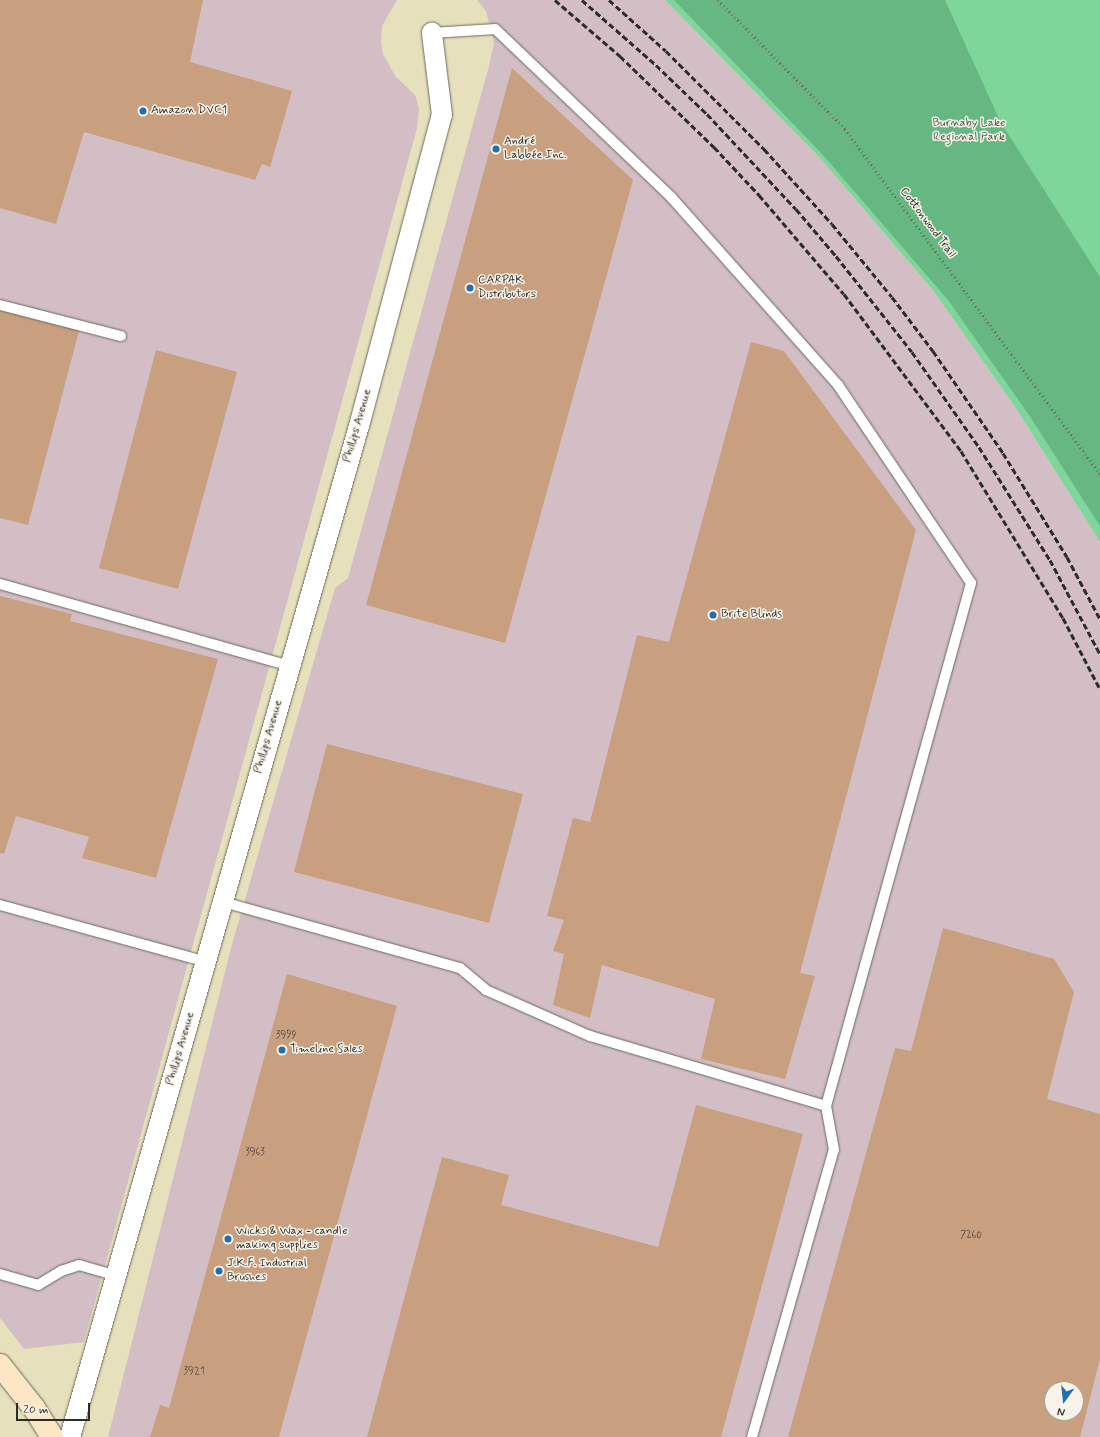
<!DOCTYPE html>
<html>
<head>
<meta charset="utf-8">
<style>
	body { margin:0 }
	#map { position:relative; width:1100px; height:1437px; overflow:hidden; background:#e7e0bc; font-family:Mynerve,sans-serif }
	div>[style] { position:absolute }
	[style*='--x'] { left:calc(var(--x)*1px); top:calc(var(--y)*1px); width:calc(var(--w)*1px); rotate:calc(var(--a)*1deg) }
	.industrial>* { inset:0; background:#d2bec4 }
	.green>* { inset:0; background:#7ed69a }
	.forest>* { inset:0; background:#66b782 }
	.building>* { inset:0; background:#c9a07f }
	.path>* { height:2.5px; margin-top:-1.25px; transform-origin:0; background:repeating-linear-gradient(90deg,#6d6a5e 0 1px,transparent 0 4px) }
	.roads { filter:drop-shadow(0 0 1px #6d6a5e) drop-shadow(0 0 1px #6d6a5e) }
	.lane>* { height:10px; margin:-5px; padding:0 5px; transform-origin:5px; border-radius:5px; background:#fff }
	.street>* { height:20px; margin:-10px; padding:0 10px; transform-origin:10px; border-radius:10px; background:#fff }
	.secondary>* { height:22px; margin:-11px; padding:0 11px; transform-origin:11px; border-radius:11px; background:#fbe7c3 }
	.rail>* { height:3px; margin-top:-1.5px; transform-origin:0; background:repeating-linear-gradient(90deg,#2b2b2b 0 6px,transparent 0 9px) }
	.dots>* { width:11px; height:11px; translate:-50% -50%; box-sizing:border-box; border:2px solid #f7f3e8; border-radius:50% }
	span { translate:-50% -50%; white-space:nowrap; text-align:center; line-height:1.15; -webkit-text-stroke:3px #f7f3e8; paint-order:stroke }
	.number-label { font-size:10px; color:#524840 }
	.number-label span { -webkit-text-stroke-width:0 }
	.poi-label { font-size:12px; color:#2b2b2b }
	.left { translate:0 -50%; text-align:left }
	.park-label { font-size:12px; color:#405647 }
	.street-label { font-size:12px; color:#2b2b2b }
	.north { position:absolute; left:1044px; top:1381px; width:40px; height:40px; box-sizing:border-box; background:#f7f3e8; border:1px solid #a5a39c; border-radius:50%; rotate:195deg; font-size:11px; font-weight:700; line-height:16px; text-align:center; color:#2b2b2b }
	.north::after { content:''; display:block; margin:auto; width:14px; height:18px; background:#1f6fb2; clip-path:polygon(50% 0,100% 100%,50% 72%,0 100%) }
	.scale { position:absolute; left:16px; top:1403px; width:74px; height:18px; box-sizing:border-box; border:2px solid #2b2b2b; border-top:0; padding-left:5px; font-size:12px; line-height:14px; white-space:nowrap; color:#2b2b2b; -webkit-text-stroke:3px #f7f3e8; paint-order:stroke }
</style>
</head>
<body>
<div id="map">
	<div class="industrial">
		<div style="clip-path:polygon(0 0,397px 0,382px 26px,381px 42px,383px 54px,396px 77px,415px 95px,419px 108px,417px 128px,84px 1342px,24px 1349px,0 1318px)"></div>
		<div style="clip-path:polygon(evenodd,477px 0,665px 0,820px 158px,932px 289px,1016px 408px,1100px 542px,1100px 1437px,108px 1437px,231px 948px,335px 588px,348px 578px,489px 66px,494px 43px,486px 11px,477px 0,1052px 1389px,1076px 1389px,1076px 1413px,1052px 1413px,1052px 1389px)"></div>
	</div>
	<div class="green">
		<div style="clip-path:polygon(665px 0,1100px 0,1100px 542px,1016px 408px,932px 289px,820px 158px)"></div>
	</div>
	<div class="forest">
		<div style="clip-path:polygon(674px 0,945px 0,1001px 123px,1100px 277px,1100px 526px,1029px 415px,948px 300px,823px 155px)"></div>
	</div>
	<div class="building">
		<div style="clip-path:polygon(0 0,203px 0,190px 62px,292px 91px,270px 167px,262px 164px,255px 180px,84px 132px,56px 224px,0 208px)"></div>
		<div style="clip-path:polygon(512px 68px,633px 180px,505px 643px,366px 605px)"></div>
		<div style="clip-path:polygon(0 307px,80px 327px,28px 525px,0 518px)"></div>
		<div style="clip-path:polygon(751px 342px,784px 351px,916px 530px,800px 973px,815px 976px,785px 1079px,701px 1059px,715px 999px,602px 965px,590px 1018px,553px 1005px,564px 954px,553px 951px,564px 920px,547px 916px,573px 818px,590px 822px,637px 635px,669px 642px)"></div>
		<div style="clip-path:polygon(156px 350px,237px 372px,178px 589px,99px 568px)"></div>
		<div style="clip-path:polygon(0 596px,72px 614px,70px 621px,218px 659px,156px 878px,82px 858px,89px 837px,16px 816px,4px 854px,0 853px)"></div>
		<div style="clip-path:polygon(327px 744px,523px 794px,489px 923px,294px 872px)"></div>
		<div style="clip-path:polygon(evenodd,943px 928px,1054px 959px,1074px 992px,1047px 1099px,1100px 1114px,1100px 1359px,1080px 1437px,788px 1437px,895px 1048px,911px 1051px,943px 928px,1052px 1389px,1076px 1389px,1076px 1413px,1052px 1413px,1052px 1389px)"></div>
		<div style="clip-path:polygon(287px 974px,397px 1006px,279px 1437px,150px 1437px,160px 1405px,169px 1408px)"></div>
		<div style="clip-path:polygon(696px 1105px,803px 1134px,721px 1437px,367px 1437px,442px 1157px,509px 1175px,501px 1205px,658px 1247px)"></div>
	</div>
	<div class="path">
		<div style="--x:718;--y:0;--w:181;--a:45.4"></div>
		<div style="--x:845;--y:129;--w:429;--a:53.5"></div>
	</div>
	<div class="roads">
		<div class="lane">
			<div style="--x:0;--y:305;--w:125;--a:14.4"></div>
			<div style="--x:0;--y:584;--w:300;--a:15.8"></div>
			<div style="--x:223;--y:902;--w:246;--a:15.6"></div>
			<div style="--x:460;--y:968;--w:34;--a:40"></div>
			<div style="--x:486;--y:990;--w:114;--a:23.9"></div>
			<div style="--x:590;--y:1036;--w:246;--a:16.5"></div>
			<div style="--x:826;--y:1106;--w:543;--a:-74.5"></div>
			<div style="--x:971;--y:583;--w:239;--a:-123.9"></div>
			<div style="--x:838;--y:385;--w:251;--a:-131.6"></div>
			<div style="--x:671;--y:197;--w:243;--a:-136.3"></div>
			<div style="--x:495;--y:29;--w:63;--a:176.4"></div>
			<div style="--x:0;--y:905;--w:215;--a:15.4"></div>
			<div style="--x:0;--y:1274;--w:40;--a:16"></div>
			<div style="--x:38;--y:1285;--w:27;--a:-31"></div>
			<div style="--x:61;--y:1271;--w:19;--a:-18"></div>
			<div style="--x:79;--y:1265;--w:37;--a:16"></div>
			<div style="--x:752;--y:1437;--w:298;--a:-74.1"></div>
			<div style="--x:834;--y:1150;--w:45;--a:-100.3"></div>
		</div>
		<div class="street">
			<div style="--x:70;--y:1437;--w:1051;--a:-74.05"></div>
			<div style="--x:359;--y:426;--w:322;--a:-75.1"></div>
			<div style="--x:442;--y:115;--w:83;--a:-97"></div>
		</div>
		<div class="secondary">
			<div style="--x:0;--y:1365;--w:55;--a:51.7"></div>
			<div style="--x:34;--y:1408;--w:34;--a:58"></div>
		</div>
	</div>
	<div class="rail">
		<div style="--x:555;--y:0;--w:86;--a:40.7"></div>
		<div style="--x:620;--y:56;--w:131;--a:44.1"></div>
		<div style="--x:714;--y:147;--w:66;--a:46.8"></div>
		<div style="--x:759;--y:195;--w:130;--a:49.4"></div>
		<div style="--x:844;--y:294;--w:196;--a:53.3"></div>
		<div style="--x:961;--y:451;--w:196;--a:58.6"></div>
		<div style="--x:1063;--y:618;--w:80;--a:62.5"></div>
		<div style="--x:582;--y:0;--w:98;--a:41.3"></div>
		<div style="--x:656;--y:65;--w:71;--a:43.9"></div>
		<div style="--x:707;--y:114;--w:130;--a:46.9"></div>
		<div style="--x:796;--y:209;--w:62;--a:49.6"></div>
		<div style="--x:836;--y:256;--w:122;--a:51.6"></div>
		<div style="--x:912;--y:352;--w:116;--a:54.8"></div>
		<div style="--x:979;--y:447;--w:133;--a:57.9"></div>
		<div style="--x:1050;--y:560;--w:106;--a:62"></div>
		<div style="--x:609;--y:0;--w:76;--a:41.8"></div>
		<div style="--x:666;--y:51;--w:139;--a:45"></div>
		<div style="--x:764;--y:149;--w:101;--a:47.8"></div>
		<div style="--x:832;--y:224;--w:94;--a:50.6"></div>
		<div style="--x:892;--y:297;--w:68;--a:52.8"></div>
		<div style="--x:933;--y:351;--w:124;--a:55.5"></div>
		<div style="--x:1003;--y:453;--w:122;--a:58.4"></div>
		<div style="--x:1067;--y:557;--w:70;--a:62"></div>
	</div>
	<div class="dots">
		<div style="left:143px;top:111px;background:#1f6fb2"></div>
		<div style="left:496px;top:149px;background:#1f6fb2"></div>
		<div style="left:470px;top:288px;background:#1f6fb2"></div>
		<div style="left:713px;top:615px;background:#1f6fb2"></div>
		<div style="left:282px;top:1050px;background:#1f6fb2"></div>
		<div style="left:228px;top:1239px;background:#1f6fb2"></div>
		<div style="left:219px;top:1271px;background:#1f6fb2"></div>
	</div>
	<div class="number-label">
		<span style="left:286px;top:1036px">3999</span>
		<span style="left:255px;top:1153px">3963</span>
		<span style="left:971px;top:1236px">7260</span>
		<span style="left:194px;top:1372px">3921</span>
	</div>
	<div class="poi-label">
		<span class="left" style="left:151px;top:111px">Amazon DVC1</span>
		<span class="left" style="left:504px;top:149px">André<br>Labbée Inc.</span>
		<span class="left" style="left:478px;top:288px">CARPAK<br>Distributors</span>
		<span class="left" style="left:721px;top:615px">Brite Blinds</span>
		<span class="left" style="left:290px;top:1050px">Timeline Sales</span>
		<span class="left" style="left:236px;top:1239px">Wicks &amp; Wax - candle<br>making supplies</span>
		<span class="left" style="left:227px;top:1271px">J.K.F. Industrial<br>Brushes</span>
	</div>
	<div class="park-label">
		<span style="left:969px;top:131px">Burnaby Lake<br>Regional Park</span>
	</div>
	<div class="street-label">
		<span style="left:927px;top:223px;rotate:53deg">Cottonwood Trail</span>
		<span style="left:358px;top:426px;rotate:-74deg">Phillips Avenue</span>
		<span style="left:269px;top:737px;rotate:-74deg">Phillips Avenue</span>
		<span style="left:181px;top:1049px;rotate:-74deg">Phillips Avenue</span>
	</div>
	<div class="north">N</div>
	<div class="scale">20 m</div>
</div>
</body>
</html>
